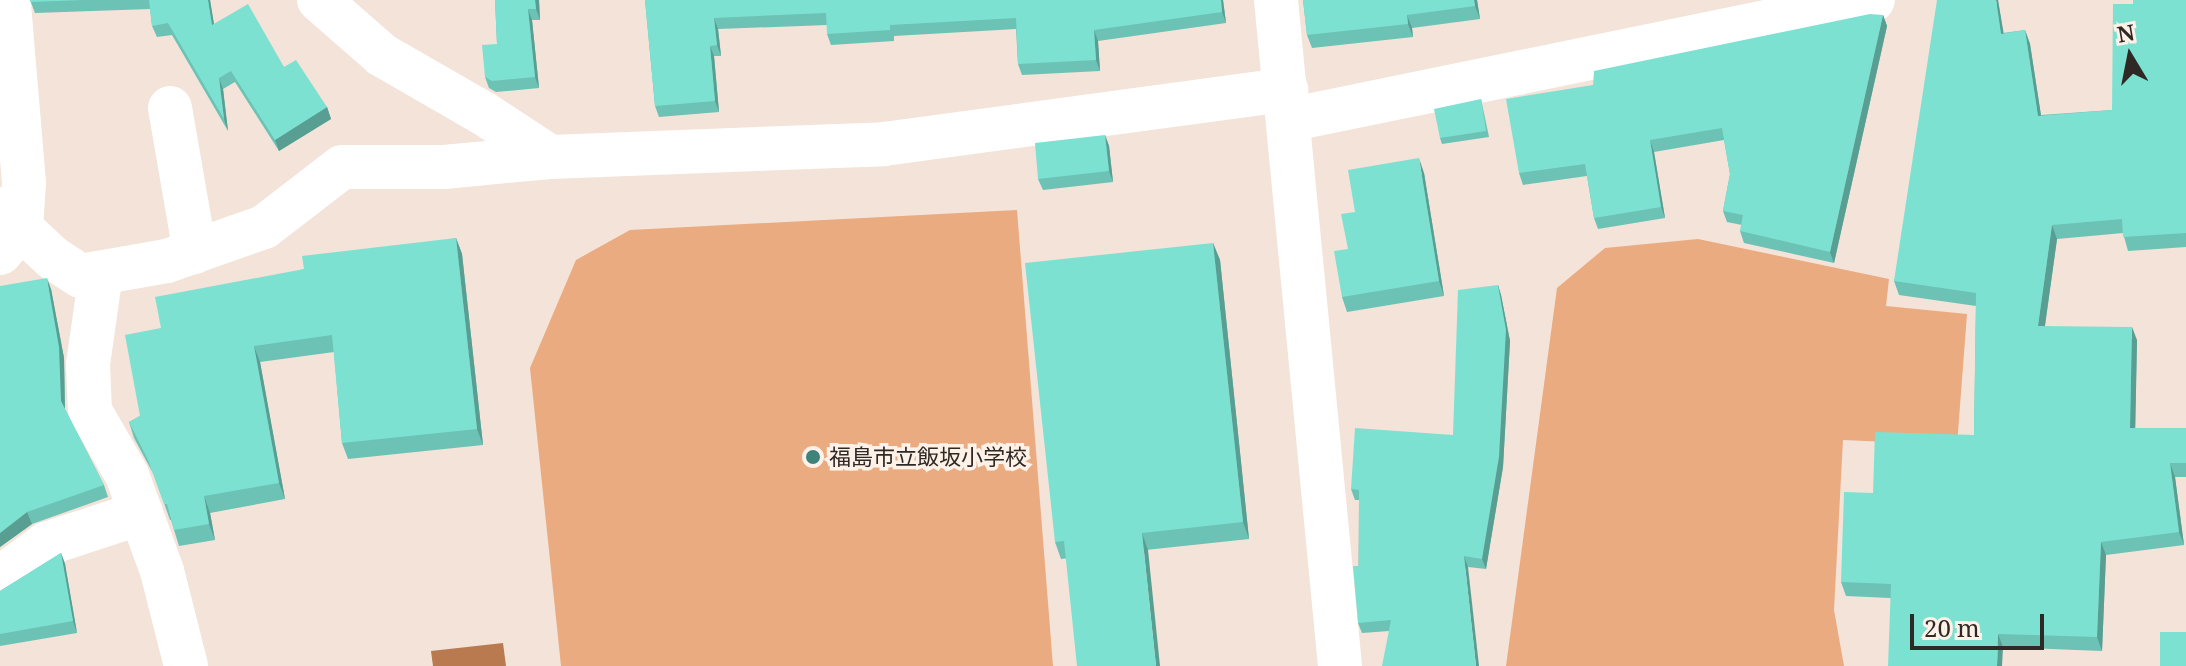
<!DOCTYPE html>
<html>
<head>
<meta charset="utf-8">
<style>
	body { margin:0 }
	#map { position:relative; width:2186px; height:666px; overflow:hidden; background:#f3e3d8; font-family:"Noto Serif","Noto Sans JP",serif }
	div>[style] { position:absolute }
	[style*='--x'] { left:calc(var(--x)*1px); top:calc(var(--y)*1px); width:calc(var(--w)*1px); rotate:calc(var(--a)*1deg) }
	.green>* { inset:0; background:#ebab80 }
	.water>* { inset:0; background:#b87a4e }
	.minor>* { height:44px; margin:-22px; padding:0 22px; transform-origin:22px; border-radius:22px; background:#fff }
	.wall>* { inset:0; background:#6cc2b5 }
	.shaded-wall>* { inset:0; background:#589e93 }
	.building>* { inset:0; background:#7de1d2 }
	.dots>* { width:22px; height:22px; translate:-50% -50%; box-sizing:border-box; border:4px solid #fef1e8; border-radius:50% }
	span { translate:-50% -50%; white-space:nowrap; text-align:center; line-height:1.15; -webkit-text-stroke:7px #fef1e8; paint-order:stroke }
	.poi-label { font-size:22px; color:#2f2925 }
	.left { translate:0 -50%; text-align:left }
	.north { position:absolute; left:2090px; top:16px; width:80px; height:80px; -webkit-text-stroke:6px #fef1e8; paint-order:stroke; rotate:350deg; font-size:22px; font-weight:700; line-height:32px; text-align:center; color:#2f2925 }
	.north::after { content:''; display:block; margin:auto; width:28px; height:36px; background:#2f2925; clip-path:polygon(50% 0,100% 100%,50% 72%,0 100%) }
	.scale { position:absolute; left:1910px; top:614px; width:134px; height:36px; box-sizing:border-box; border:4px solid #2f2925; border-top:0; padding-left:10px; font-size:24px; line-height:28px; white-space:nowrap; color:#2f2925; -webkit-text-stroke:6px #fef1e8; paint-order:stroke }
</style>
</head>
<body>
<div id="map">
	<div class="green">
		<div style="clip-path:polygon(1017px 210px,1053px 666px,561px 666px,530px 368px,576px 260px,630px 230px)"></div>
		<div style="clip-path:polygon(1698px 239px,1889px 279px,1886px 306px,1967px 314px,1957px 445px,1843px 440px,1834px 610px,1844px 666px,1506px 666px,1557px 288px,1605px 248px)"></div>
	</div>
	<div class="water">
		<div style="clip-path:polygon(503px 643px,506px 666px,433px 666px,431px 651px)"></div>
	</div>
	<div class="minor">
		<div style="--x:319;--y:0;--w:84;--a:41.1"></div>
		<div style="--x:382;--y:55;--w:116;--a:29.9"></div>
		<div style="--x:483;--y:113;--w:80;--a:33.3"></div>
		<div style="--x:550;--y:157;--w:334;--a:-2.2"></div>
		<div style="--x:884;--y:144;--w:406;--a:-7.7"></div>
		<div style="--x:1276;--y:0;--w:669;--a:84.51"></div>
		<div style="--x:170;--y:108;--w:146;--a:80.2"></div>
		<div style="--x:1288;--y:120;--w:597;--a:-11.59"></div>
		<div style="--x:0;--y:209;--w:72;--a:42.8"></div>
		<div style="--x:53;--y:258;--w:33;--a:33"></div>
		<div style="--x:81;--y:276;--w:87;--a:-9.9"></div>
		<div style="--x:167;--y:261;--w:103;--a:-19.3"></div>
		<div style="--x:264;--y:227;--w:98;--a:-37.6"></div>
		<div style="--x:342;--y:167;--w:102;--a:0"></div>
		<div style="--x:444;--y:167;--w:106;--a:-5.4"></div>
		<div style="--x:0;--y:253;--w:33;--a:-50"></div>
		<div style="--x:21;--y:228;--w:45;--a:-86.2"></div>
		<div style="--x:24;--y:183;--w:178;--a:-94.8"></div>
		<div style="--x:101;--y:273;--w:92;--a:98.1"></div>
		<div style="--x:88;--y:364;--w:47;--a:87.6"></div>
		<div style="--x:90;--y:411;--w:74;--a:60"></div>
		<div style="--x:127;--y:475;--w:102;--a:70"></div>
		<div style="--x:162;--y:571;--w:98;--a:75.8"></div>
		<div style="--x:0;--y:578;--w:57;--a:-36.5"></div>
		<div style="--x:46;--y:544;--w:100;--a:-18.1"></div>
	</div>
	<div class="wall">
		<div style="clip-path:polygon(30px 0,210px 0,214px 24px,284px 67px,327px 107px,331px 119px,279px 151px,235px 82px,223px 89px,228px 131px,172px 35px,157px 37px,152px 26px,150px 9px,35px 13px)"></div>
		<div style="clip-path:polygon(495px 0,539px 0,540px 20px,532px 20px,539px 88px,496px 92px,489px 88px,485px 77px,497px 44px)"></div>
		<div style="clip-path:polygon(645px 0,1223px 0,1226px 23px,1098px 41px,1100px 71px,1022px 75px,1018px 64px,1016px 29px,894px 36px,894px 41px,831px 45px,827px 34px,827px 25px,718px 29px,721px 56px,714px 56px,719px 112px,659px 117px,655px 106px)"></div>
		<div style="clip-path:polygon(1303px 0,1477px 0,1480px 19px,1412px 28px,1413px 37px,1312px 48px,1307px 35px)"></div>
		<div style="clip-path:polygon(1998px 0,2003px 33px,2025px 30px,2030px 44px,2041px 115px,2112px 110px,2186px 0,2186px 247px,2128px 251px,2123px 233px,2057px 239px,2045px 326px,2137px 340px,2135px 428px,2186px 428px,2186px 477px,2175px 477px,2184px 545px,2106px 555px,2102px 651px,2003px 647px,1890px 598px,1846px 596px,1841px 582px,1873px 493px,1974px 435px,1976px 306px,1899px 295px,1894px 281px)"></div>
		<div style="clip-path:polygon(1883px 15px,1887px 26px,1834px 263px,1744px 243px,1740px 231px,1742px 225px,1727px 222px,1723px 211px,1730px 174px,1724px 140px,1654px 152px,1665px 218px,1598px 229px,1594px 218px,1587px 176px,1523px 185px,1519px 173px,1593px 85px)"></div>
		<div style="clip-path:polygon(1481px 99px,1489px 137px,1442px 144px,1440px 138px)"></div>
		<div style="clip-path:polygon(1105px 135px,1109px 146px,1113px 182px,1043px 190px,1038px 179px)"></div>
		<div style="clip-path:polygon(1424px 173px,1444px 296px,1347px 312px,1342px 297px,1348px 249px,1355px 212px)"></div>
		<div style="clip-path:polygon(456px 238px,462px 254px,483px 445px,348px 459px,342px 443px,334px 352px,260px 362px,285px 499px,210px 513px,215px 540px,179px 546px,171px 520px,170px 520px,154px 475px,134px 438px,129px 422px,140px 416px,161px 328px,304px 269px)"></div>
		<div style="clip-path:polygon(1213px 243px,1220px 260px,1249px 539px,1061px 559px,1055px 542px)"></div>
		<div style="clip-path:polygon(1498px 285px,1501px 295px,1510px 341px,1503px 467px,1486px 569px,1468px 567px,1389px 631px,1362px 633px,1358px 623px,1359px 500px,1355px 500px,1351px 489px,1453px 435px)"></div>
		<div style="clip-path:polygon(0 286px,51px 289px,64px 358px,65px 409px,104px 485px,108px 497px,32px 524px,0 547px)"></div>
		<div style="clip-path:polygon(61px 553px,65px 564px,77px 633px,0 646px,0 591px)"></div>
	</div>
	<div class="shaded-wall">
		<div style="clip-path:polygon(208px 0,210px 0,216px 37px,212px 25px)"></div>
		<div style="clip-path:polygon(535px 0,539px 0,540px 20px,536px 9px)"></div>
		<div style="clip-path:polygon(1221px 0,1223px 0,1226px 23px,1222px 12px)"></div>
		<div style="clip-path:polygon(1474px 0,1477px 0,1480px 19px,1475px 6px)"></div>
		<div style="clip-path:polygon(1996px 0,1998px 0,2006px 47px,2001px 34px)"></div>
		<div style="clip-path:polygon(528px 9px,532px 20px,539px 88px,535px 77px)"></div>
		<div style="clip-path:polygon(1407px 15px,1412px 28px,1413px 37px,1408px 24px)"></div>
		<div style="clip-path:polygon(1883px 15px,1887px 26px,1834px 263px,1830px 252px)"></div>
		<div style="clip-path:polygon(714px 18px,718px 29px,721px 56px,717px 45px)"></div>
		<div style="clip-path:polygon(1094px 30px,1098px 41px,1100px 71px,1096px 60px)"></div>
		<div style="clip-path:polygon(2025px 30px,2030px 44px,2043px 129px,2038px 116px)"></div>
		<div style="clip-path:polygon(710px 46px,714px 56px,719px 112px,715px 101px)"></div>
		<div style="clip-path:polygon(219px 78px,223px 89px,228px 131px,224px 119px)"></div>
		<div style="clip-path:polygon(327px 107px,331px 119px,279px 151px,275px 140px)"></div>
		<div style="clip-path:polygon(1105px 135px,1109px 146px,1113px 182px,1109px 171px)"></div>
		<div style="clip-path:polygon(1650px 140px,1654px 152px,1665px 218px,1661px 207px)"></div>
		<div style="clip-path:polygon(1419px 158px,1424px 173px,1444px 296px,1439px 281px)"></div>
		<div style="clip-path:polygon(2052px 225px,2057px 239px,2043px 339px,2038px 326px)"></div>
		<div style="clip-path:polygon(456px 238px,462px 254px,483px 445px,477px 429px)"></div>
		<div style="clip-path:polygon(1213px 243px,1220px 260px,1249px 539px,1243px 522px)"></div>
		<div style="clip-path:polygon(47px 278px,51px 289px,64px 358px,65px 413px,61px 401px)"></div>
		<div style="clip-path:polygon(1498px 285px,1501px 295px,1510px 341px,1503px 467px,1486px 569px,1482px 559px)"></div>
		<div style="clip-path:polygon(2132px 327px,2137px 340px,2135px 442px,2130px 428px)"></div>
		<div style="clip-path:polygon(254px 346px,260px 362px,285px 499px,279px 483px)"></div>
		<div style="clip-path:polygon(2170px 463px,2175px 477px,2184px 545px,2179px 532px)"></div>
		<div style="clip-path:polygon(204px 496px,210px 513px,215px 540px,209px 524px)"></div>
		<div style="clip-path:polygon(27px 512px,32px 524px,0 547px,0 533px)"></div>
		<div style="clip-path:polygon(1142px 533px,1148px 550px,1160px 666px,1156px 666px)"></div>
		<div style="clip-path:polygon(2101px 542px,2106px 555px,2102px 651px,2097px 637px)"></div>
		<div style="clip-path:polygon(61px 553px,65px 564px,77px 633px,73px 621px)"></div>
		<div style="clip-path:polygon(1464px 556px,1468px 567px,1479px 666px,1476px 666px)"></div>
		<div style="clip-path:polygon(1998px 634px,2003px 647px,2002px 666px,1997px 666px)"></div>
	</div>
	<div class="building">
		<div style="clip-path:polygon(30px 0,83px 0,31px 2px)"></div>
		<div style="clip-path:polygon(149px 0,208px 0,212px 25px,248px 4px,284px 67px,296px 60px,327px 107px,275px 140px,231px 71px,219px 78px,224px 119px,168px 23px,152px 26px)"></div>
		<div style="clip-path:polygon(495px 0,535px 0,536px 9px,528px 9px,535px 77px,492px 81px,485px 77px,482px 45px,497px 44px)"></div>
		<div style="clip-path:polygon(645px 0,1221px 0,1222px 12px,1094px 30px,1096px 60px,1018px 64px,1016px 18px,890px 25px,890px 30px,827px 34px,826px 13px,714px 18px,717px 45px,710px 46px,715px 101px,655px 106px)"></div>
		<div style="clip-path:polygon(1303px 0,1474px 0,1475px 6px,1407px 15px,1408px 24px,1307px 35px)"></div>
		<div style="clip-path:polygon(1937px 0,1996px 0,2001px 34px,2025px 30px,2038px 116px,2112px 110px,2113px 4px,2133px 4px,2133px 0,2186px 0,2186px 233px,2123px 237px,2122px 219px,2052px 225px,2038px 326px,2132px 327px,2130px 428px,2186px 428px,2186px 463px,2170px 463px,2179px 532px,2101px 542px,2097px 637px,1998px 634px,1997px 666px,1888px 666px,1891px 584px,1841px 582px,1844px 492px,1873px 493px,1875px 432px,1974px 435px,1976px 293px,1894px 281px)"></div>
		<div style="clip-path:polygon(1870px 14px,1883px 15px,1830px 252px,1740px 231px,1743px 215px,1723px 211px,1730px 174px,1722px 128px,1650px 140px,1661px 207px,1594px 218px,1585px 164px,1519px 173px,1506px 99px,1593px 85px,1594px 71px)"></div>
		<div style="clip-path:polygon(1481px 99px,1486px 131px,1440px 138px,1434px 109px)"></div>
		<div style="clip-path:polygon(1105px 135px,1109px 171px,1038px 179px,1035px 143px)"></div>
		<div style="clip-path:polygon(1419px 158px,1439px 281px,1342px 297px,1334px 251px,1348px 249px,1341px 214px,1355px 212px,1348px 170px)"></div>
		<div style="clip-path:polygon(456px 238px,477px 429px,342px 443px,332px 335px,254px 346px,279px 483px,204px 496px,209px 524px,174px 530px,167px 504px,164px 504px,148px 460px,129px 422px,140px 416px,125px 335px,161px 328px,155px 297px,304px 269px,302px 256px)"></div>
		<div style="clip-path:polygon(1213px 243px,1243px 522px,1142px 533px,1156px 666px,1077px 666px,1064px 541px,1055px 542px,1025px 263px)"></div>
		<div style="clip-path:polygon(47px 278px,59px 347px,61px 401px,104px 485px,27px 512px,0 533px,0 286px)"></div>
		<div style="clip-path:polygon(1498px 285px,1506px 330px,1499px 457px,1482px 559px,1464px 556px,1476px 666px,1382px 666px,1391px 620px,1358px 623px,1353px 566px,1359px 566px,1359px 490px,1351px 489px,1355px 428px,1453px 435px,1458px 290px)"></div>
		<div style="clip-path:polygon(61px 553px,73px 621px,0 634px,0 591px)"></div>
		<div style="clip-path:polygon(2160px 632px,2186px 632px,2186px 666px,2160px 666px)"></div>
	</div>
	<div class="dots">
		<div style="left:813px;top:457px;background:#3e8379"></div>
	</div>
	<div class="poi-label">
		<span class="left" style="left:829px;top:457px">福島市立飯坂小学校</span>
	</div>
	<div class="north">N</div>
	<div class="scale">20 m</div>
</div>
</body>
</html>
